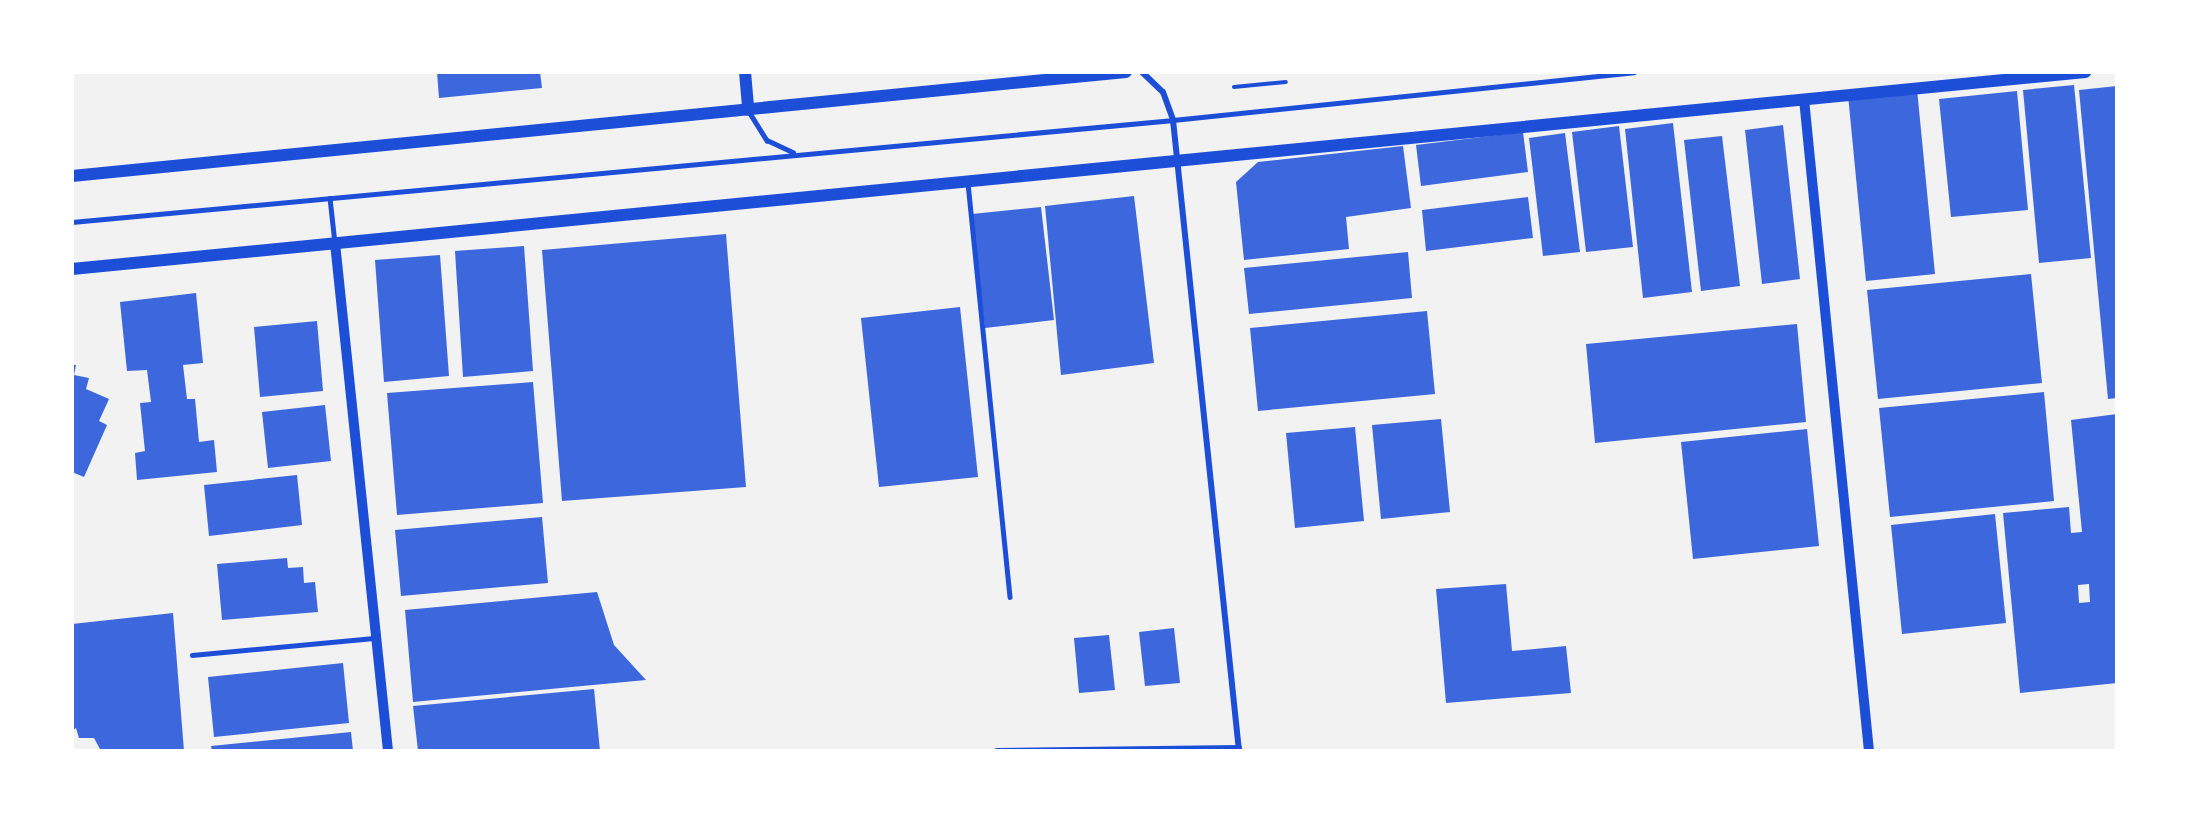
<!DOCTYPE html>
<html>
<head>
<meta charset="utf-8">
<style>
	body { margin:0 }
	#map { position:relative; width:2189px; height:823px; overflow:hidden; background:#f2f2f2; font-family:Cabin,sans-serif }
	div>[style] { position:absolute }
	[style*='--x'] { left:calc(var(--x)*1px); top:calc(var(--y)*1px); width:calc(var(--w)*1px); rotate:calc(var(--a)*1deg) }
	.building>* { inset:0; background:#3d67dc }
	.path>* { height:4px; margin:-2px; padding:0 2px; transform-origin:2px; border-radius:2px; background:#1d4ed8 }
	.service>* { height:4.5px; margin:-2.25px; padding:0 2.25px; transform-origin:2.25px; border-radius:2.25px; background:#1d4ed8 }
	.minor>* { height:6px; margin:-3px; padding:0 3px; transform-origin:3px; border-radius:3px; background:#1d4ed8 }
	.tertiary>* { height:10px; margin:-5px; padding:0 5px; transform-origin:5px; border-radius:5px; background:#1d4ed8 }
	.secondary>* { height:12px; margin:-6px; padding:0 6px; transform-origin:6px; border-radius:6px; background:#1d4ed8 }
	span { translate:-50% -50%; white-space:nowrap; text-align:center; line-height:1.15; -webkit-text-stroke:6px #fff; paint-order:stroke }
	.frame { position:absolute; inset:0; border:74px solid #fff; pointer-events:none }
</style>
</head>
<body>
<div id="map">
	<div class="building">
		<div style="clip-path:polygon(437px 72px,540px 72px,542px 88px,439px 98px)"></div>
		<div style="clip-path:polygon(2074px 85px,2091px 258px,2039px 263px,2023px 90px)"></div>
		<div style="clip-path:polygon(2117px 86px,2117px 398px,2108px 399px,2079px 90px)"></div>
		<div style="clip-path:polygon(1917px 89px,1935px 274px,1866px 281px,1848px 95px)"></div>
		<div style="clip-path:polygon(2017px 91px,2028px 210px,1951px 217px,1939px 99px)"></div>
		<div style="clip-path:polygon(1673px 123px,1692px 292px,1643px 298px,1625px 129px)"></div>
		<div style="clip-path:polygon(1783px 125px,1800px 279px,1762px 284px,1745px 130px)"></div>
		<div style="clip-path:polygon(1619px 126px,1633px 247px,1586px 252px,1572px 132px)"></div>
		<div style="clip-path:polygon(1523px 132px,1528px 172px,1421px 186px,1416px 145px)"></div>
		<div style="clip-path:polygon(1565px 133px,1580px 252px,1543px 256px,1529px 138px)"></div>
		<div style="clip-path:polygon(1722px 136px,1740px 286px,1701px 291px,1684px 140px)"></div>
		<div style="clip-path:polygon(1403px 146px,1411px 208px,1346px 217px,1349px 249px,1244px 260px,1236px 182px,1258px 162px)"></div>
		<div style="clip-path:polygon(1134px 196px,1154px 363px,1061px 375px,1045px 206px)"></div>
		<div style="clip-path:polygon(1528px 197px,1533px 238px,1426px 251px,1422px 210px)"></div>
		<div style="clip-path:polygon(1041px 207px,1054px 320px,985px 328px,972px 214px)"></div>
		<div style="clip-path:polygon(726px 234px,746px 487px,562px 501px,542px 250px)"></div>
		<div style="clip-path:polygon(524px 246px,533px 371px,463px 377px,455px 251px)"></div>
		<div style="clip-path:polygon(1408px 252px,1412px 298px,1249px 314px,1244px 268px)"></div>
		<div style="clip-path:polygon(440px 255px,449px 376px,384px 382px,375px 260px)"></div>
		<div style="clip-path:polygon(2031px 274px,2042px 383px,1878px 399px,1867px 290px)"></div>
		<div style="clip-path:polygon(196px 293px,203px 363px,183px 365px,187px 399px,195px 399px,199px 442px,214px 440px,217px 472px,137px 480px,135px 453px,145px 451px,140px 403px,151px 402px,147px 370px,127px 371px,120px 302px)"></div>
		<div style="clip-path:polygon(960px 307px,978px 477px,879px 487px,861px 318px)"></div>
		<div style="clip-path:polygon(1427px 311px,1435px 394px,1258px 411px,1250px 328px)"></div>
		<div style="clip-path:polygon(317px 321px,323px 391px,260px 397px,254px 327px)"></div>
		<div style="clip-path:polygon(1797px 324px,1806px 422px,1595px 443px,1586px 344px)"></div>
		<div style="clip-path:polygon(72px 365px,76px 365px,74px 375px,89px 378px,86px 389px,109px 399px,99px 421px,107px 425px,84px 477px,72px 472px)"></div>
		<div style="clip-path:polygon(533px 382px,543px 503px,397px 515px,387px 393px)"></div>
		<div style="clip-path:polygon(2044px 392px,2054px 501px,1890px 517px,1879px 408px)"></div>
		<div style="clip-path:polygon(325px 405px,331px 461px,268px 468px,262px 412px)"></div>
		<div style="clip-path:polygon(evenodd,2117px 414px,2117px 683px,2020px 693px,2003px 513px,2069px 507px,2071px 533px,2082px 532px,2071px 420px,2117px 414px,2089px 584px,2090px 602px,2079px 603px,2078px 585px,2089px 584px)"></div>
		<div style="clip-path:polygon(1441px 419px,1450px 512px,1381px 519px,1372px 425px)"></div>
		<div style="clip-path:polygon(1355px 427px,1364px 521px,1295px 528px,1286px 433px)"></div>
		<div style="clip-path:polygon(1807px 429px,1819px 546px,1693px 559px,1681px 442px)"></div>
		<div style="clip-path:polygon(297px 475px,302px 525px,209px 536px,204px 485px)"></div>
		<div style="clip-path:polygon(1995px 514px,2006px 623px,1902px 634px,1891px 525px)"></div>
		<div style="clip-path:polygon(542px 517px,548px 583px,401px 596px,395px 530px)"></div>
		<div style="clip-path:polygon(287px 558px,288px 568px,303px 567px,304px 583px,315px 582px,318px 612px,222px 620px,217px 564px)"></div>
		<div style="clip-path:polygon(1506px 584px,1512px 651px,1566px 646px,1571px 693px,1446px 703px,1436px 589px)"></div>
		<div style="clip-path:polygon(597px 592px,614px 645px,646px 680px,413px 702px,405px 610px)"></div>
		<div style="clip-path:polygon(173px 613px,184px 751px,101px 751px,94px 738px,79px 738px,76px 728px,72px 731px,72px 624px)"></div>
		<div style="clip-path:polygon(1174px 628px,1180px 683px,1145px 686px,1139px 632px)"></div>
		<div style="clip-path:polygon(1109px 635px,1115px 690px,1079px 693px,1074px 638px)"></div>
		<div style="clip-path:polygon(343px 663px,349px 723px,214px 737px,208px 677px)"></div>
		<div style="clip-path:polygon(594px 689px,600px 751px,418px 751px,413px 706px)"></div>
		<div style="clip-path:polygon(351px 732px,353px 751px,212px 751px,211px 746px)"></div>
	</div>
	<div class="path">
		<div style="--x:1234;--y:87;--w:52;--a:-5.5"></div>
	</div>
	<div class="service">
		<div style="--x:748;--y:110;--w:36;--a:58"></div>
		<div style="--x:767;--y:140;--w:29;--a:25"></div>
		<div style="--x:968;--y:183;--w:416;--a:84.2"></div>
		<div style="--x:330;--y:198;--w:45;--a:83.7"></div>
		<div style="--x:72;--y:222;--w:1106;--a:-5.29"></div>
		<div style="--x:1173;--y:120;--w:463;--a:-5.9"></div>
		<div style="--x:192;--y:655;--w:185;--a:-5.3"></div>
	</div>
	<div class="minor">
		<div style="--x:1142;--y:72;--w:29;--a:44"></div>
		<div style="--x:1163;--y:92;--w:30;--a:70"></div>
		<div style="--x:1173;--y:120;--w:634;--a:84.03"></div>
		<div style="--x:997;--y:751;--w:242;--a:-0.7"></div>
	</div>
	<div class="tertiary">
		<div style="--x:1804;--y:99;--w:655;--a:84.31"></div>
		<div style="--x:335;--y:243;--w:511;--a:84.04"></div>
	</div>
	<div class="secondary">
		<div style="--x:745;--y:72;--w:38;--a:85"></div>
		<div style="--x:72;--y:176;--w:1059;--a:-5.64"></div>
		<div style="--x:72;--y:269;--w:2023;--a:-5.59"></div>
	</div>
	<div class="frame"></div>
</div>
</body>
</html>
